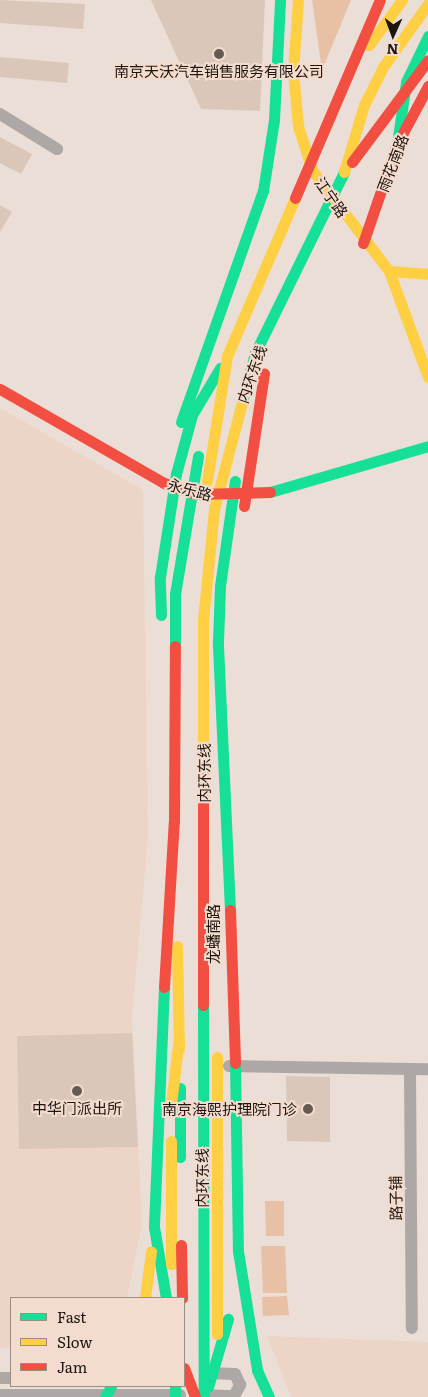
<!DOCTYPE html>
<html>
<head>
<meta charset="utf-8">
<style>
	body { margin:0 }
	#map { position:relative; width:428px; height:1397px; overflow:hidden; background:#ebded6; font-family:Literata,"Noto Sans SC",serif }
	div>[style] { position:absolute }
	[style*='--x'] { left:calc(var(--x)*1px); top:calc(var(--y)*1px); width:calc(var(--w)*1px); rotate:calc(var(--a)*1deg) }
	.built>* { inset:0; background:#ecd5c7 }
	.green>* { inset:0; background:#e7c0a6 }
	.building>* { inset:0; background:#dbc7b9 }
	.street>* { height:12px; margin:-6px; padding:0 6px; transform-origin:6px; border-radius:6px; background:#ada8a5 }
	.fast>* { height:11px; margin:-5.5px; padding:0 5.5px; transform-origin:5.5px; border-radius:5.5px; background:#16e098 }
	.slow>* { height:11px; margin:-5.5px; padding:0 5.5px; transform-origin:5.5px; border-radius:5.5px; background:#ffcf43 }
	.jam>* { height:11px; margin:-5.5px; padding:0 5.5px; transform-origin:5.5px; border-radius:5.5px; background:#f24e42 }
	.dots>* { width:14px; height:14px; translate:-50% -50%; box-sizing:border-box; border:2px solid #f3dcce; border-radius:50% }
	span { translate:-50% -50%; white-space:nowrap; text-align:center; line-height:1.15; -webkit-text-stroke:4px #f3dcce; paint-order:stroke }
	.poi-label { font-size:15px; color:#1d1510 }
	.right { translate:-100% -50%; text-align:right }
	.street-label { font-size:15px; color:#1d1510 }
	.legend { position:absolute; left:10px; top:1297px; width:175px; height:90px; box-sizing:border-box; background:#f3dcce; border:1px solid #9d8c82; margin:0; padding:6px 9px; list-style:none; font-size:15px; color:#1d1510 }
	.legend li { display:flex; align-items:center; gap:10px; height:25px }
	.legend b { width:25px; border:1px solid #9d8c82 }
	.north { position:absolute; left:368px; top:10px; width:50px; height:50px; -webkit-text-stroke:4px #f3dcce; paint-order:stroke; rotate:182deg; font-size:14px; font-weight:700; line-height:20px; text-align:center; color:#1d1510 }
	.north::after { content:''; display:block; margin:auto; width:18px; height:22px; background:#1d1510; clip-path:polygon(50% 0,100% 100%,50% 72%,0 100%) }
</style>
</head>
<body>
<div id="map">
	<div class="built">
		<div style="clip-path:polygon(0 408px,143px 490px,148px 836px,132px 1016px,142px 1224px,127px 1298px,11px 1298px,11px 1347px,0 1348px)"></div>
		<div style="clip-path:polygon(267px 1336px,428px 1342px,428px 1397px,291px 1397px)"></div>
	</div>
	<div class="green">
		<div style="clip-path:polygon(312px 0,351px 0,322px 70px)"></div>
		<div style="clip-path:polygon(265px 1201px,284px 1201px,284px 1236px,266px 1236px)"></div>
		<div style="clip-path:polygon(261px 1246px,285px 1246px,287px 1293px,263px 1293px)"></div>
		<div style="clip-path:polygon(287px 1296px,289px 1315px,263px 1316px,262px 1297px)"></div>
	</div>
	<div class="building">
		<div style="clip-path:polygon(0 0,85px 4px,83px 29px,0 23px)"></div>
		<div style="clip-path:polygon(151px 0,265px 0,260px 111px,201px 109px)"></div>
		<div style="clip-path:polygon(0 57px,69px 63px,67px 83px,0 77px)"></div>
		<div style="clip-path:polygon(0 137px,32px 154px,21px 174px,0 163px)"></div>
		<div style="clip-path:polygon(0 205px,12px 212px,0 232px)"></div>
		<div style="clip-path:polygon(132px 1033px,138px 1147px,19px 1149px,17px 1036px)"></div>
		<div style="clip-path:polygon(286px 1076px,330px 1077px,330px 1142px,287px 1141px)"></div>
	</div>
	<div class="street">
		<div style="--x:0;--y:114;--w:67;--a:31.6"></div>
		<div style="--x:229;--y:1066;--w:199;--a:0.9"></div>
		<div style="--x:410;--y:1069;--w:259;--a:89.6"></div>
		<div style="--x:0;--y:1378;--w:11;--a:0"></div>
		<div style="--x:0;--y:1395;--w:180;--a:0"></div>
		<div style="--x:200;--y:1395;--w:34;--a:2"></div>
		<div style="--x:234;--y:1396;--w:13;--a:-61"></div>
		<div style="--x:240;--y:1385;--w:12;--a:-114"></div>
		<div style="--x:235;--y:1374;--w:28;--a:-178"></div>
	</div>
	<div class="fast">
		<div style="--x:397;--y:144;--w:63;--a:-81.7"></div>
		<div style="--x:406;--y:82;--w:51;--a:-64.4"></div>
		<div style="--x:242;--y:402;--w:51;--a:-75.1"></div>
		<div style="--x:255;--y:353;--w:202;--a:-63.8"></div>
		<div style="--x:181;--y:422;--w:245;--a:-70.5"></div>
		<div style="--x:263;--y:191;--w:72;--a:-81.2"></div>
		<div style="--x:274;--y:120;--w:120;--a:-87.1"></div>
		<div style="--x:270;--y:492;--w:165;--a:-16.2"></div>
		<div style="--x:161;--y:615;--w:38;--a:-92"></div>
		<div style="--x:160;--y:577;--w:104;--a:-81.2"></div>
		<div style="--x:176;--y:474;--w:61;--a:-74.8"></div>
		<div style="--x:192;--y:415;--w:55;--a:-59.2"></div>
		<div style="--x:175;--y:646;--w:52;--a:-90"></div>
		<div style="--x:175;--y:594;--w:140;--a:-80.5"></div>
		<div style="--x:230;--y:910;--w:269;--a:-92.6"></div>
		<div style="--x:218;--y:641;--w:55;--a:-87.9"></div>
		<div style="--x:220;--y:586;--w:106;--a:-81.9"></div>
		<div style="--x:164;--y:987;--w:240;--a:92.4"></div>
		<div style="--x:154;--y:1227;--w:72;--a:80.4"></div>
		<div style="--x:203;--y:1005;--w:392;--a:89.9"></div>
		<div style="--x:235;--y:1063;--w:188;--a:89.1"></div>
		<div style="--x:238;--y:1251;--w:121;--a:80.9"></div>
		<div style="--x:257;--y:1370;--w:30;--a:66"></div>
		<div style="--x:180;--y:1088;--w:69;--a:90"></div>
		<div style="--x:175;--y:1386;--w:11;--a:90"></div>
		<div style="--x:208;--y:1387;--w:71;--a:-73.6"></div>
		<div style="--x:105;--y:1397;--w:13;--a:-61"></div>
	</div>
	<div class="slow">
		<div style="--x:298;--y:0;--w:71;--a:94"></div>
		<div style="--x:293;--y:71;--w:55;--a:84.8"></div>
		<div style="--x:298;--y:126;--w:46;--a:72.3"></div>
		<div style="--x:312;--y:170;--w:127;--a:52.7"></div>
		<div style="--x:389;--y:271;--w:113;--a:69.8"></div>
		<div style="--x:369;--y:45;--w:56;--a:-53.7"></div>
		<div style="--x:344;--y:172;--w:70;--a:-73.4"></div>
		<div style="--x:364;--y:105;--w:42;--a:-63.4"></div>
		<div style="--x:383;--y:67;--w:77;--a:-54.5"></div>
		<div style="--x:389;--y:271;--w:39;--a:4"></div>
		<div style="--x:207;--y:481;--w:127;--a:-80.9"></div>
		<div style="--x:227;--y:356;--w:172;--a:-66.7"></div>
		<div style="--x:203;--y:756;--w:136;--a:-90"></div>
		<div style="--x:203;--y:620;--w:112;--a:-84.3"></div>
		<div style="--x:214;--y:509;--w:111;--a:-75.3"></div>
		<div style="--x:177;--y:946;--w:103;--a:88.9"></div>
		<div style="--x:217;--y:1057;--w:277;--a:90"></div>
		<div style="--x:171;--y:1104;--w:66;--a:-83.1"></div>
		<div style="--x:171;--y:1141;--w:123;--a:90"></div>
		<div style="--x:145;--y:1298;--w:47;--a:-82.7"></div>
	</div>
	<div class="jam">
		<div style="--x:352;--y:162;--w:127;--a:-53.3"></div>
		<div style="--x:295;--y:198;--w:215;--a:-66.8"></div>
		<div style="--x:363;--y:243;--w:105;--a:-71"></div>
		<div style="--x:397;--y:144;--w:66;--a:-61.9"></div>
		<div style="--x:0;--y:389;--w:189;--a:29.8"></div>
		<div style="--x:164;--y:483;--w:34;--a:19"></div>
		<div style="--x:196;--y:494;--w:74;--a:-1.5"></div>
		<div style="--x:244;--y:506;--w:134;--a:-81.4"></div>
		<div style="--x:203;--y:756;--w:249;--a:90"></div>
		<div style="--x:230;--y:910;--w:153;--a:88.1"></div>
		<div style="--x:164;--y:987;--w:166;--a:-86.6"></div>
		<div style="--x:174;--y:821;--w:175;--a:-89.7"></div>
		<div style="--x:181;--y:1245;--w:53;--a:88.9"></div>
		<div style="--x:184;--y:1368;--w:31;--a:69"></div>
	</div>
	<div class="dots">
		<div style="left:219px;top:54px;background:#655b55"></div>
		<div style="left:77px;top:1091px;background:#655b55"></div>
		<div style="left:308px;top:1109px;background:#655b55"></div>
	</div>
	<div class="poi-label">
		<span style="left:219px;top:71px">南京天沃汽车销售服务有限公司</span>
		<span style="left:77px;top:1108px">中华门派出所</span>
		<span class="right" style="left:297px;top:1109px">南京海熙护理院门诊</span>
	</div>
	<div class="street-label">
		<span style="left:392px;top:163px;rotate:-69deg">雨花南路</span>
		<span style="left:332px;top:197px;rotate:55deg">江宁路</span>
		<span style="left:251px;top:374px;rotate:-71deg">内环东线</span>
		<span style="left:190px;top:489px;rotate:15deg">永乐路</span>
		<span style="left:204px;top:773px;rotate:-90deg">内环东线</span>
		<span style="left:213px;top:934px;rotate:-90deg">龙蟠南路</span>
		<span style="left:202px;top:1178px;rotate:-90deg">内环东线</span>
		<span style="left:395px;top:1198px;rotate:-91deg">路子铺</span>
	</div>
	<ul class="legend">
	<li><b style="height:6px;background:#16e098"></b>Fast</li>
	<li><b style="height:6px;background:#ffcf43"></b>Slow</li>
	<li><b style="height:6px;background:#f24e42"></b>Jam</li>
	</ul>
	<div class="north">N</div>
</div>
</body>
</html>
